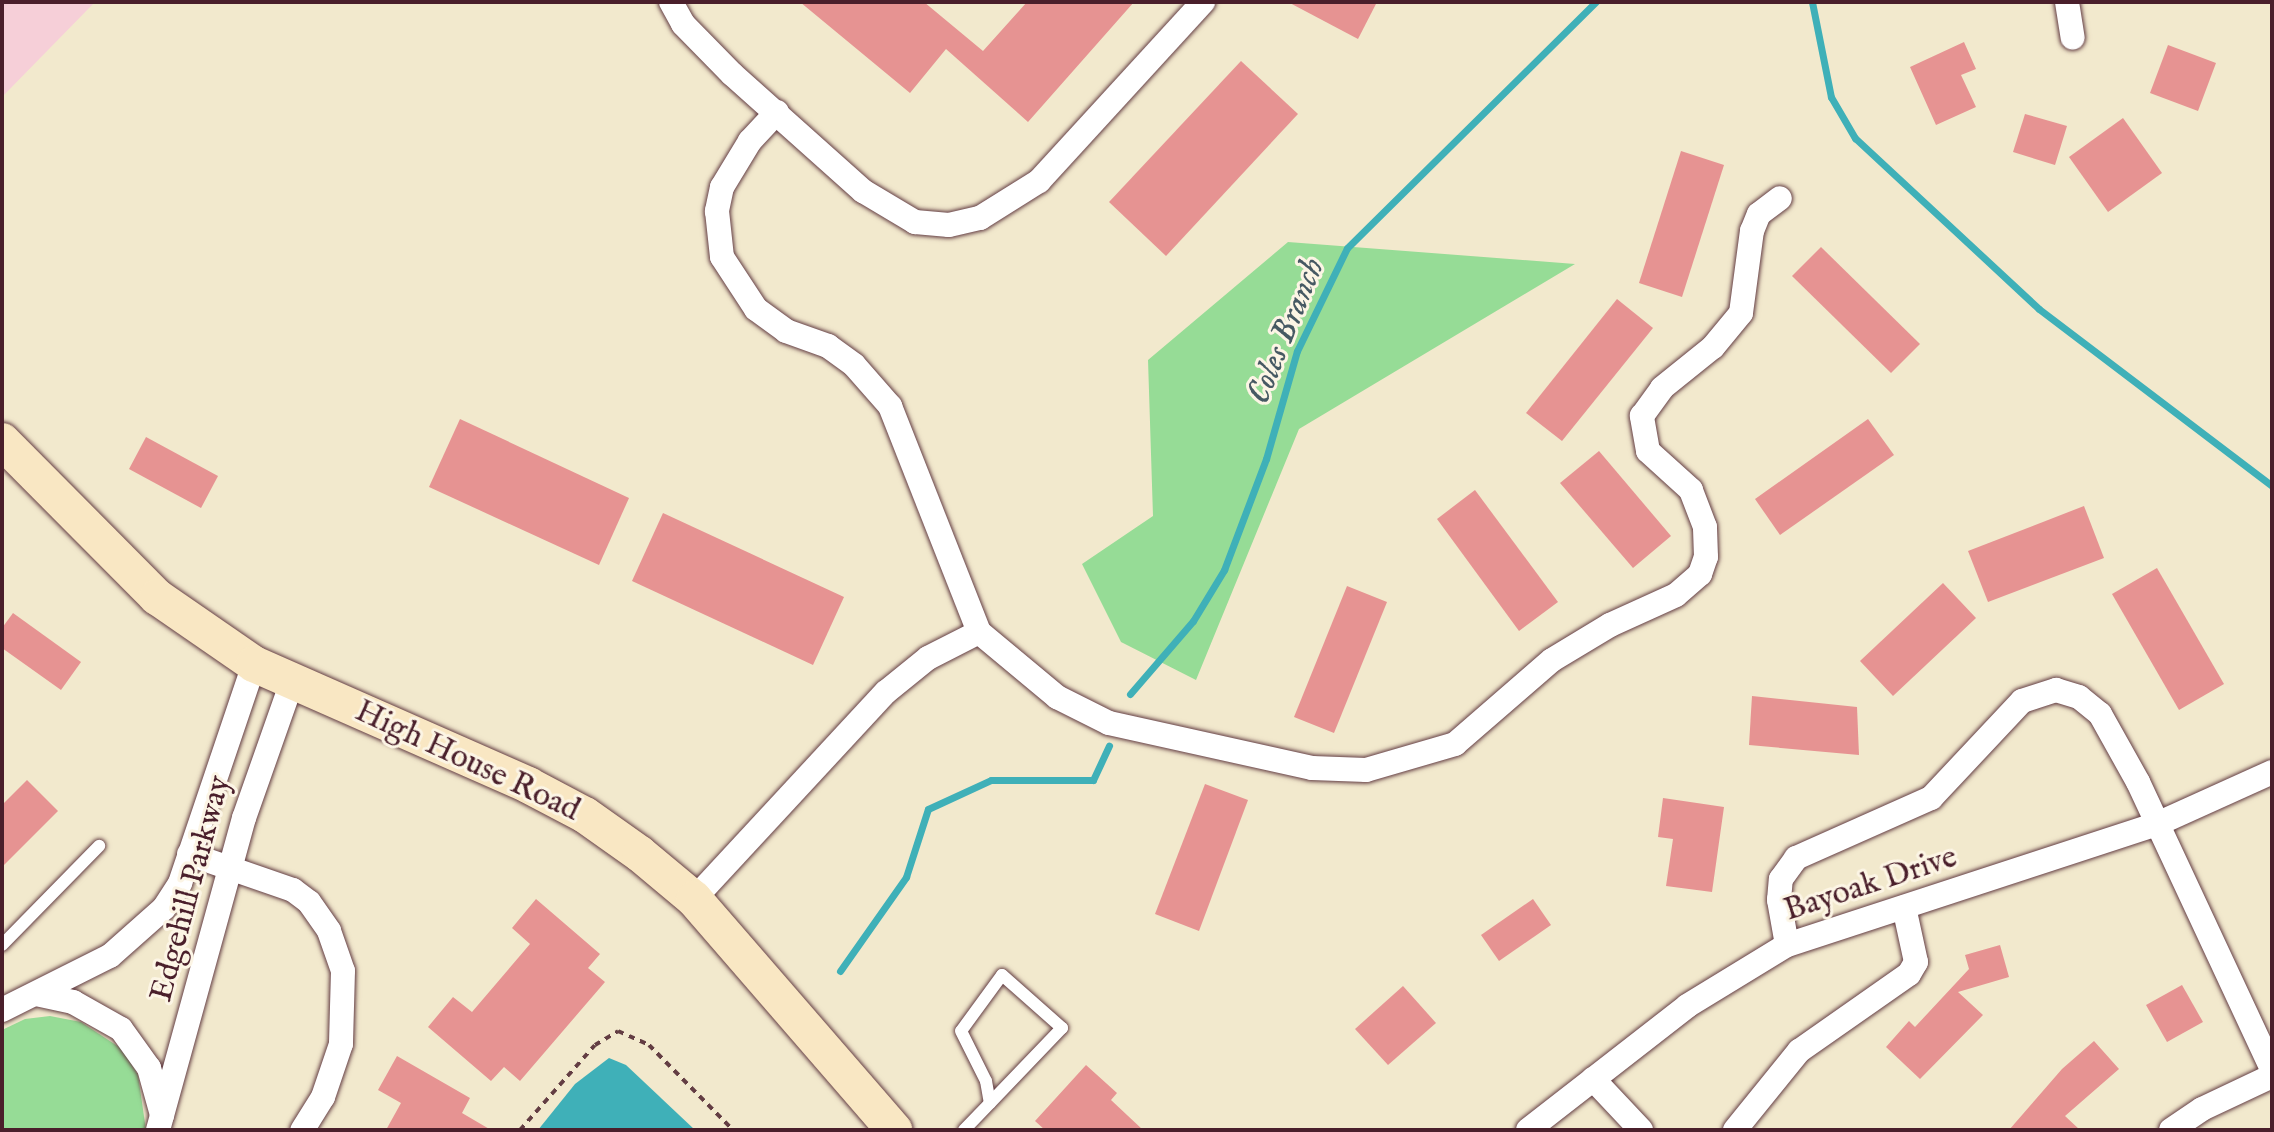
<!DOCTYPE html>
<html>
<head>
<meta charset="utf-8">
<style>
	body { margin:0 }
	#map { position:relative; width:2274px; height:1132px; overflow:hidden; background:#f2e9cd; font-family:"IM FELL English",serif }
	div>[style] { position:absolute }
	[style*='--x'] { left:calc(var(--x)*1px); top:calc(var(--y)*1px); width:calc(var(--w)*1px); rotate:calc(var(--a)*1deg) }
	.built>* { inset:0; background:#f6cfd8 }
	.green>* { inset:0; background:#96dc96 }
	.water>* { inset:0; background:#3fb0b8 }
	.stream>* { height:7px; margin:-3.5px; padding:0 3.5px; transform-origin:3.5px; border-radius:3.5px; background:#3fb0b8 }
	.building>* { inset:0; background:#e69392 }
	.path>* { height:4px; margin-top:-2px; transform-origin:0; background:repeating-linear-gradient(90deg,#633d43 0 6px,transparent 0 12px) }
	.roads { filter:drop-shadow(0 0 2px #633d43) drop-shadow(0 0 2px #633d43) }
	.service>* { height:12px; margin:-6px; padding:0 6px; transform-origin:6px; border-radius:6px; background:#fff }
	.minor>* { height:24px; margin:-12px; padding:0 12px; transform-origin:12px; border-radius:12px; background:#fff }
	.secondary>* { height:36px; margin:-18px; padding:0 18px; transform-origin:18px; border-radius:18px; background:#f9e7c3 }
	span { translate:-50% -50%; white-space:nowrap; text-align:center; line-height:1.15; -webkit-text-stroke:6px #fcf5e5; paint-order:stroke }
	.street-label { font-size:32px; color:#4a1f2b }
	.water-label { font-size:34px; color:#465963; font-style:italic }
	.frame { position:absolute; inset:0; border:4px solid #4a1f2b; pointer-events:none }
</style>
</head>
<body>
<div id="map">
	<div class="built">
		<div style="clip-path:polygon(2px 2px,95px 2px,2px 97px)"></div>
	</div>
	<div class="green">
		<div style="clip-path:polygon(1288px 242px,1575px 264px,1299px 429px,1196px 680px,1121px 642px,1082px 564px,1153px 516px,1148px 360px)"></div>
		<div style="clip-path:polygon(50px 1016px,81px 1022px,122px 1049px,138px 1075px,146px 1130px,2px 1130px,2px 1030px,25px 1019px)"></div>
	</div>
	<div class="water">
		<div style="clip-path:polygon(609px 1058px,626px 1065px,695px 1130px,538px 1130px,575px 1084px)"></div>
	</div>
	<div class="stream">
		<div style="--x:1812;--y:2;--w:97;--a:78.7"></div>
		<div style="--x:1831;--y:97;--w:48;--a:59.7"></div>
		<div style="--x:1855;--y:138;--w:251;--a:42.9"></div>
		<div style="--x:2039;--y:309;--w:293;--a:37.2"></div>
		<div style="--x:1130;--y:694;--w:96;--a:-49.2"></div>
		<div style="--x:1193;--y:621;--w:60;--a:-58.7"></div>
		<div style="--x:1224;--y:570;--w:119;--a:-69.3"></div>
		<div style="--x:1266;--y:459;--w:112;--a:-74"></div>
		<div style="--x:1297;--y:351;--w:114;--a:-64.1"></div>
		<div style="--x:1347;--y:248;--w:350;--a:-44.7"></div>
		<div style="--x:840;--y:971;--w:115;--a:-54.9"></div>
		<div style="--x:906;--y:877;--w:71;--a:-72.1"></div>
		<div style="--x:928;--y:809;--w:69;--a:-24.7"></div>
		<div style="--x:991;--y:780;--w:102;--a:0"></div>
		<div style="--x:1093;--y:780;--w:38;--a:-65"></div>
	</div>
	<div class="building">
		<div style="clip-path:polygon(800px 2px,924px 2px,983px 51px,1027px 2px,1134px 2px,1028px 122px,946px 49px,910px 93px)"></div>
		<div style="clip-path:polygon(1288px 2px,1377px 2px,1358px 39px)"></div>
		<div style="clip-path:polygon(1964px 42px,1976px 69px,1961px 75px,1976px 107px,1936px 125px,1910px 67px)"></div>
		<div style="clip-path:polygon(2168px 45px,2216px 63px,2198px 111px,2150px 93px)"></div>
		<div style="clip-path:polygon(1241px 61px,1298px 114px,1166px 256px,1109px 202px)"></div>
		<div style="clip-path:polygon(2025px 114px,2067px 126px,2055px 165px,2013px 152px)"></div>
		<div style="clip-path:polygon(2123px 118px,2162px 173px,2108px 212px,2069px 157px)"></div>
		<div style="clip-path:polygon(1681px 151px,1724px 165px,1682px 297px,1639px 283px)"></div>
		<div style="clip-path:polygon(1821px 247px,1920px 344px,1891px 373px,1792px 276px)"></div>
		<div style="clip-path:polygon(1617px 299px,1653px 328px,1562px 441px,1526px 413px)"></div>
		<div style="clip-path:polygon(460px 419px,629px 498px,599px 565px,429px 487px)"></div>
		<div style="clip-path:polygon(1868px 419px,1894px 455px,1780px 535px,1755px 499px)"></div>
		<div style="clip-path:polygon(146px 437px,218px 476px,201px 508px,129px 469px)"></div>
		<div style="clip-path:polygon(1599px 451px,1671px 536px,1633px 568px,1560px 483px)"></div>
		<div style="clip-path:polygon(1475px 490px,1558px 602px,1519px 631px,1437px 519px)"></div>
		<div style="clip-path:polygon(2084px 506px,2104px 558px,1988px 602px,1968px 551px)"></div>
		<div style="clip-path:polygon(663px 513px,844px 597px,813px 665px,632px 581px)"></div>
		<div style="clip-path:polygon(2157px 568px,2224px 684px,2179px 710px,2112px 594px)"></div>
		<div style="clip-path:polygon(1943px 583px,1976px 618px,1893px 696px,1860px 661px)"></div>
		<div style="clip-path:polygon(1347px 586px,1387px 602px,1334px 733px,1294px 717px)"></div>
		<div style="clip-path:polygon(13px 613px,81px 662px,61px 690px,2px 648px,2px 628px)"></div>
		<div style="clip-path:polygon(1752px 696px,1857px 707px,1859px 755px,1749px 745px)"></div>
		<div style="clip-path:polygon(27px 780px,58px 811px,2px 867px,2px 805px)"></div>
		<div style="clip-path:polygon(1205px 784px,1248px 800px,1199px 931px,1155px 914px)"></div>
		<div style="clip-path:polygon(1663px 798px,1724px 807px,1712px 892px,1666px 886px,1673px 839px,1658px 837px)"></div>
		<div style="clip-path:polygon(536px 899px,600px 954px,588px 968px,605px 982px,520px 1081px,504px 1067px,491px 1081px,428px 1027px,453px 997px,472px 1012px,530px 944px,512px 928px)"></div>
		<div style="clip-path:polygon(1533px 899px,1551px 925px,1499px 961px,1481px 935px)"></div>
		<div style="clip-path:polygon(2000px 945px,2009px 977px,1958px 992px,1983px 1015px,1920px 1079px,1886px 1047px,1909px 1021px,1915px 1027px,1969px 969px,1965px 955px)"></div>
		<div style="clip-path:polygon(2182px 985px,2203px 1022px,2167px 1042px,2146px 1005px)"></div>
		<div style="clip-path:polygon(1403px 986px,1436px 1023px,1388px 1065px,1355px 1029px)"></div>
		<div style="clip-path:polygon(2094px 1041px,2119px 1069px,2065px 1116px,2080px 1130px,2009px 1130px,2062px 1069px)"></div>
		<div style="clip-path:polygon(397px 1056px,470px 1098px,462px 1113px,491px 1130px,386px 1130px,401px 1103px,378px 1090px)"></div>
		<div style="clip-path:polygon(1086px 1065px,1117px 1093px,1111px 1100px,1143px 1130px,1045px 1130px,1035px 1121px)"></div>
	</div>
	<div class="path">
		<div style="--x:520;--y:1130;--w:113;--a:-48.6"></div>
		<div style="--x:595;--y:1045;--w:27;--a:-31"></div>
		<div style="--x:618;--y:1031;--w:34;--a:24"></div>
		<div style="--x:649;--y:1045;--w:120;--a:45.3"></div>
	</div>
	<div class="roads">
		<div class="service">
			<div style="--x:2;--y:945;--w:139;--a:-45.6"></div>
			<div style="--x:964;--y:1130;--w:37;--a:-46"></div>
			<div style="--x:990;--y:1103;--w:104;--a:-46.2"></div>
			<div style="--x:1062;--y:1028;--w:80;--a:-138.5"></div>
			<div style="--x:1002;--y:975;--w:69;--a:126.2"></div>
			<div style="--x:961;--y:1031;--w:56;--a:63.4"></div>
			<div style="--x:986;--y:1081;--w:22;--a:80"></div>
		</div>
		<div class="minor">
			<div style="--x:671;--y:2;--w:25;--a:61"></div>
			<div style="--x:683;--y:24;--w:70;--a:45.6"></div>
			<div style="--x:732;--y:74;--w:176;--a:41.8"></div>
			<div style="--x:863;--y:191;--w:61;--a:30.8"></div>
			<div style="--x:915;--y:222;--w:34;--a:5"></div>
			<div style="--x:949;--y:225;--w:32;--a:-13"></div>
			<div style="--x:980;--y:218;--w:70;--a:-32.1"></div>
			<div style="--x:1039;--y:181;--w:243;--a:-47.5"></div>
			<div style="--x:2067;--y:2;--w:36;--a:81"></div>
			<div style="--x:777;--y:112;--w:40;--a:133"></div>
			<div style="--x:750;--y:141;--w:54;--a:121.3"></div>
			<div style="--x:722;--y:187;--w:25;--a:102"></div>
			<div style="--x:717;--y:211;--w:46;--a:83.8"></div>
			<div style="--x:722;--y:257;--w:62;--a:56.8"></div>
			<div style="--x:756;--y:309;--w:37;--a:36"></div>
			<div style="--x:786;--y:331;--w:45;--a:19.7"></div>
			<div style="--x:828;--y:346;--w:32;--a:36"></div>
			<div style="--x:854;--y:365;--w:55;--a:48.7"></div>
			<div style="--x:890;--y:406;--w:243;--a:68.5"></div>
			<div style="--x:979;--y:632;--w:102;--a:39.8"></div>
			<div style="--x:1057;--y:697;--w:58;--a:26.6"></div>
			<div style="--x:1109;--y:723;--w:208;--a:12.5"></div>
			<div style="--x:1312;--y:768;--w:54;--a:2.1"></div>
			<div style="--x:1366;--y:770;--w:93;--a:-16.3"></div>
			<div style="--x:1455;--y:744;--w:128;--a:-40.9"></div>
			<div style="--x:1552;--y:660;--w:68;--a:-31.1"></div>
			<div style="--x:1610;--y:625;--w:72;--a:-24.4"></div>
			<div style="--x:1676;--y:595;--w:32;--a:-41"></div>
			<div style="--x:1700;--y:574;--w:18;--a:-71"></div>
			<div style="--x:1706;--y:557;--w:30;--a:-92"></div>
			<div style="--x:1705;--y:527;--w:40;--a:-111"></div>
			<div style="--x:1691;--y:490;--w:58;--a:-137.8"></div>
			<div style="--x:1648;--y:451;--w:36;--a:-100"></div>
			<div style="--x:1642;--y:416;--w:34;--a:-54"></div>
			<div style="--x:1662;--y:388;--w:65;--a:-38.8"></div>
			<div style="--x:1713;--y:347;--w:44;--a:-50.5"></div>
			<div style="--x:1741;--y:313;--w:83;--a:-82.4"></div>
			<div style="--x:1752;--y:231;--w:18;--a:-68"></div>
			<div style="--x:1759;--y:214;--w:26;--a:-37"></div>
			<div style="--x:189;--y:854;--w:110;--a:19.1"></div>
			<div style="--x:293;--y:890;--w:20;--a:37"></div>
			<div style="--x:309;--y:902;--w:35;--a:55"></div>
			<div style="--x:329;--y:931;--w:42;--a:70.7"></div>
			<div style="--x:343;--y:971;--w:73;--a:91.6"></div>
			<div style="--x:341;--y:1044;--w:56;--a:108.8"></div>
			<div style="--x:323;--y:1097;--w:39;--a:122"></div>
			<div style="--x:694;--y:899;--w:282;--a:-47.2"></div>
			<div style="--x:886;--y:692;--w:54;--a:-39"></div>
			<div style="--x:928;--y:658;--w:57;--a:-27"></div>
			<div style="--x:1787;--y:945;--w:46;--a:-100.1"></div>
			<div style="--x:1779;--y:900;--w:21;--a:-85"></div>
			<div style="--x:1781;--y:879;--w:26;--a:-54"></div>
			<div style="--x:1796;--y:858;--w:148;--a:-24"></div>
			<div style="--x:1931;--y:798;--w:133;--a:-46.8"></div>
			<div style="--x:2022;--y:701;--w:36;--a:-18"></div>
			<div style="--x:2056;--y:690;--w:24;--a:17"></div>
			<div style="--x:2079;--y:697;--w:27;--a:39"></div>
			<div style="--x:2100;--y:714;--w:78;--a:60.8"></div>
			<div style="--x:2138;--y:782;--w:317;--a:65"></div>
			<div style="--x:36;--y:994;--w:38;--a:12"></div>
			<div style="--x:73;--y:1002;--w:55;--a:29.4"></div>
			<div style="--x:121;--y:1029;--w:48;--a:54.3"></div>
			<div style="--x:149;--y:1068;--w:49;--a:74.5"></div>
			<div style="--x:2;--y:1010;--w:121;--a:-26.6"></div>
			<div style="--x:110;--y:956;--w:72;--a:-41.6"></div>
			<div style="--x:164;--y:908;--w:30;--a:-57"></div>
			<div style="--x:180;--y:883;--w:231;--a:-71.3"></div>
			<div style="--x:1593;--y:1079;--w:70;--a:46.7"></div>
			<div style="--x:158;--y:1130;--w:324;--a:-74.6"></div>
			<div style="--x:244;--y:818;--w:144;--a:-70.6"></div>
			<div style="--x:1528;--y:1130;--w:202;--a:-37.9"></div>
			<div style="--x:1687;--y:1006;--w:117;--a:-31.4"></div>
			<div style="--x:1787;--y:945;--w:389;--a:-18.1"></div>
			<div style="--x:2157;--y:824;--w:126;--a:-24.3"></div>
			<div style="--x:1735;--y:1130;--w:102;--a:-51"></div>
			<div style="--x:1799;--y:1051;--w:134;--a:-35"></div>
			<div style="--x:1909;--y:974;--w:14;--a:-60"></div>
			<div style="--x:1916;--y:962;--w:56;--a:-102.3"></div>
			<div style="--x:2171;--y:1130;--w:37;--a:-34"></div>
			<div style="--x:2202;--y:1109;--w:77;--a:-25.2"></div>
		</div>
		<div class="secondary">
			<div style="--x:2;--y:441;--w:220;--a:45.2"></div>
			<div style="--x:157;--y:597;--w:118;--a:34.6"></div>
			<div style="--x:254;--y:664;--w:300;--a:23.8"></div>
			<div style="--x:528;--y:785;--w:64;--a:27.8"></div>
			<div style="--x:585;--y:815;--w:67;--a:35.3"></div>
			<div style="--x:640;--y:854;--w:70;--a:39.8"></div>
			<div style="--x:694;--y:899;--w:306;--a:49.1"></div>
		</div>
	</div>
	<div class="street-label">
		<span style="left:467px;top:762px;rotate:25deg">High House Road</span>
		<span style="left:1871px;top:885px;rotate:-18deg">Bayoak Drive</span>
		<span style="left:192px;top:889px;rotate:-75deg">Edgehill Parkway</span>
	</div>
	<div class="water-label">
		<span style="left:1286px;top:331px;rotate:-68deg">Coles Branch</span>
	</div>
	<div class="frame"></div>
</div>
</body>
</html>
